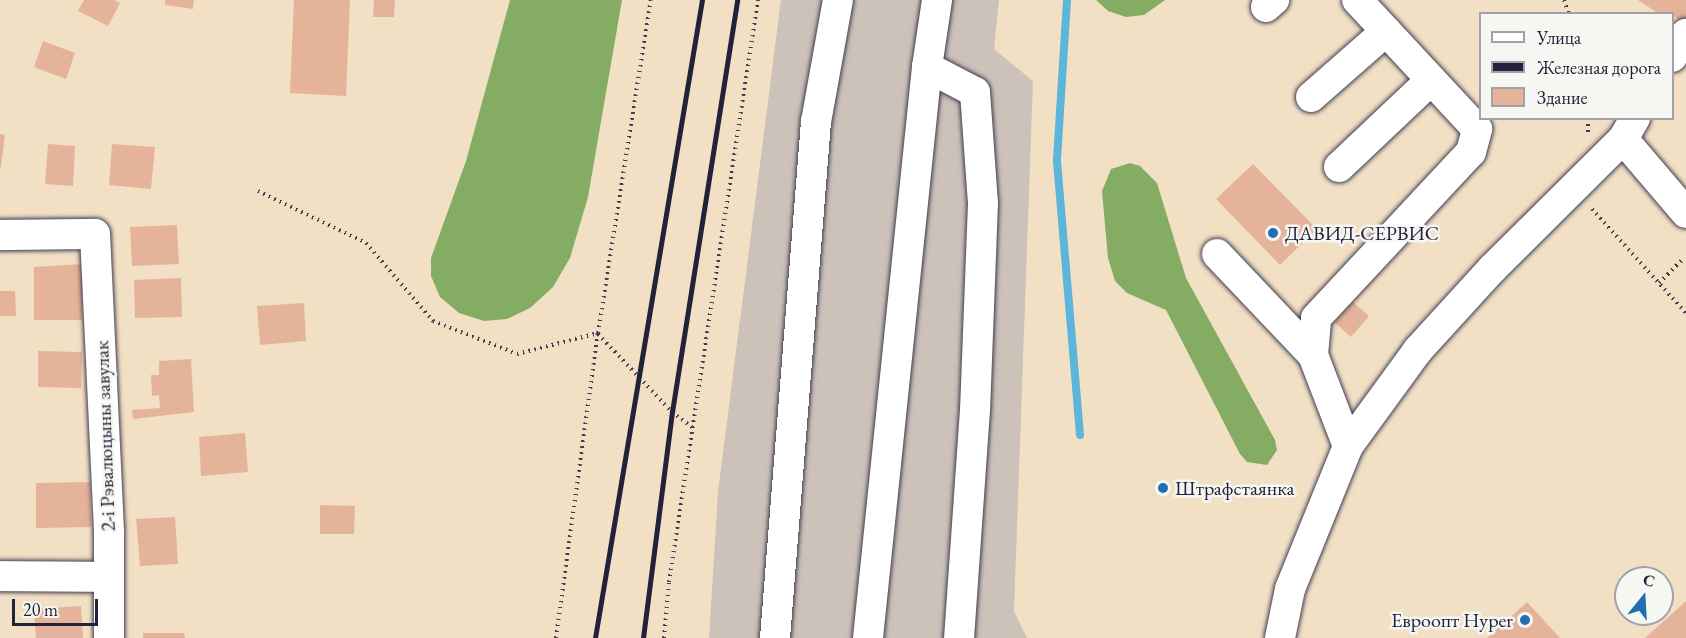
<!DOCTYPE html>
<html>
<head>
<meta charset="utf-8">
<style>
	body { margin:0 }
	#map { position:relative; width:1686px; height:638px; overflow:hidden; background:#f2e0c5; font-family:"EB Garamond",serif }
	div>[style] { position:absolute }
	[style*='--x'] { left:calc(var(--x)*1px); top:calc(var(--y)*1px); width:calc(var(--w)*1px); rotate:calc(var(--a)*1deg) }
	.industrial>* { inset:0; background:#ccc2b9 }
	.forest>* { inset:0; background:#84ac63 }
	.stream>* { height:8px; margin:-4px; padding:0 4px; transform-origin:4px; border-radius:4px; background:#5eb5db }
	.building>* { inset:0; background:#e5b399 }
	.path>* { height:4px; margin-top:-2px; transform-origin:0; background:repeating-linear-gradient(90deg,#413e50 0 1.5px,transparent 0 6px) }
	.roads { filter:drop-shadow(0 0 2px #413e50) drop-shadow(0 0 2px #413e50) }
	.minor>* { height:30px; margin:-15px; padding:0 15px; transform-origin:15px; border-radius:15px; background:#fff }
	.rail>* { height:4.5px; margin:-2.25px; padding:0 2.25px; transform-origin:2.25px; border-radius:2.25px; background:#22223b }
	.dots>* { width:16px; height:16px; translate:-50% -50%; box-sizing:border-box; border:3px solid #f6f6f2; border-radius:50% }
	span { translate:-50% -50%; white-space:nowrap; text-align:center; line-height:1.15; -webkit-text-stroke:5px #f6f6f2; paint-order:stroke }
	.poi-label { font-size:20px; color:#22223b }
	.left { translate:0 -50%; text-align:left }
	.right { translate:-100% -50%; text-align:right }
	.street-label { font-size:20px; color:#22223b }
	.legend { position:absolute; left:1479px; top:12px; width:195px; height:108px; box-sizing:border-box; background:#f6f6f2; border:2px solid #a1a1a9; margin:0; padding:8px 10px; list-style:none; font-size:18px; color:#22223b }
	.legend li { display:flex; align-items:center; gap:12px; height:30px }
	.legend b { width:30px; border:2px solid #a1a1a9 }
	.north { position:absolute; left:1614px; top:566px; width:60px; height:60px; box-sizing:border-box; background:#f6f6f2; border:2px solid #a1a1a9; border-radius:50%; rotate:18deg; font-size:16px; font-weight:700; line-height:24px; text-align:center; color:#22223b }
	.north::after { content:''; display:block; margin:auto; width:21px; height:27px; background:#1f6fb2; clip-path:polygon(50% 0,100% 100%,50% 72%,0 100%) }
	.scale { position:absolute; left:12px; top:599px; width:86px; height:27px; box-sizing:border-box; border:3px solid #22223b; border-top:0; padding-left:8px; font-size:18px; line-height:21px; white-space:nowrap; color:#22223b; -webkit-text-stroke:4px #f6f6f2; paint-order:stroke }
</style>
</head>
<body>
<div id="map">
	<div class="industrial">
		<div style="clip-path:polygon(781px 0,999px 0,994px 49px,1033px 81px,1014px 611px,1027px 638px,709px 638px,718px 492px)"></div>
	</div>
	<div class="forest">
		<div style="clip-path:polygon(510px 0,622px 0,588px 197px,570px 258px,553px 287px,530px 308px,507px 319px,484px 321px,459px 313px,440px 297px,431px 276px,431px 258px,466px 161px)"></div>
		<div style="clip-path:polygon(1096px 0,1165px 0,1144px 15px,1126px 17px,1108px 11px)"></div>
		<div style="clip-path:polygon(1130px 163px,1140px 166px,1157px 183px,1186px 278px,1275px 440px,1277px 450px,1267px 465px,1247px 462px,1240px 454px,1166px 310px,1127px 293px,1115px 281px,1108px 258px,1102px 191px,1111px 169px)"></div>
	</div>
	<div class="stream">
		<div style="--x:1067;--y:0;--w:161;--a:93.6"></div>
		<div style="--x:1057;--y:161;--w:275;--a:85.2"></div>
	</div>
	<div class="building">
		<div style="clip-path:polygon(84px 0,114px 0,120px 3px,108px 26px,78px 11px)"></div>
		<div style="clip-path:polygon(165px 0,194px 0,193px 9px,165px 5px)"></div>
		<div style="clip-path:polygon(294px 0,350px 0,346px 96px,290px 93px)"></div>
		<div style="clip-path:polygon(374px 0,395px 0,394px 17px,373px 17px)"></div>
		<div style="clip-path:polygon(1638px 0,1686px 0,1686px 25px,1672px 14px,1659px 14px)"></div>
		<div style="clip-path:polygon(43px 41px,75px 53px,66px 79px,34px 67px)"></div>
		<div style="clip-path:polygon(0 134px,5px 135px,1px 167px,0 167px)"></div>
		<div style="clip-path:polygon(48px 144px,75px 146px,73px 186px,45px 184px)"></div>
		<div style="clip-path:polygon(112px 144px,155px 147px,151px 189px,109px 185px)"></div>
		<div style="clip-path:polygon(1253px 164px,1317px 229px,1280px 265px,1216px 199px)"></div>
		<div style="clip-path:polygon(177px 225px,179px 264px,132px 266px,130px 227px)"></div>
		<div style="clip-path:polygon(82px 264px,82px 320px,34px 320px,34px 267px)"></div>
		<div style="clip-path:polygon(181px 278px,182px 317px,135px 318px,134px 280px)"></div>
		<div style="clip-path:polygon(0 291px,15px 291px,16px 316px,0 316px)"></div>
		<div style="clip-path:polygon(1353px 302px,1369px 316px,1351px 337px,1334px 322px)"></div>
		<div style="clip-path:polygon(304px 303px,306px 341px,260px 345px,257px 306px)"></div>
		<div style="clip-path:polygon(38px 351px,82px 352px,81px 388px,38px 387px)"></div>
		<div style="clip-path:polygon(191px 359px,194px 412px,133px 419px,132px 410px,160px 408px,159px 395px,152px 396px,151px 375px,159px 375px,159px 361px)"></div>
		<div style="clip-path:polygon(245px 433px,248px 472px,201px 476px,199px 437px)"></div>
		<div style="clip-path:polygon(90px 482px,91px 527px,36px 528px,36px 483px)"></div>
		<div style="clip-path:polygon(320px 505px,355px 506px,354px 534px,320px 534px)"></div>
		<div style="clip-path:polygon(175px 517px,178px 564px,140px 566px,136px 519px)"></div>
		<div style="clip-path:polygon(1686px 601px,1686px 638px,1645px 638px)"></div>
		<div style="clip-path:polygon(1527px 602px,1560px 638px,1487px 638px)"></div>
		<div style="clip-path:polygon(81px 606px,83px 638px,36px 638px,34px 609px)"></div>
		<div style="clip-path:polygon(143px 633px,184px 633px,185px 638px,143px 638px)"></div>
	</div>
	<div class="path">
		<div style="--x:1564;--y:0;--w:15;--a:70"></div>
		<div style="--x:1588;--y:132;--w:14;--a:-90"></div>
		<div style="--x:258;--y:191;--w:120;--a:25.7"></div>
		<div style="--x:366;--y:243;--w:103;--a:49.3"></div>
		<div style="--x:433;--y:321;--w:90;--a:21.4"></div>
		<div style="--x:517;--y:354;--w:84;--a:-14.5"></div>
		<div style="--x:1592;--y:209;--w:140;--a:47.9"></div>
		<div style="--x:1659;--y:283;--w:35;--a:-45"></div>
		<div style="--x:598;--y:334;--w:108;--a:46.5"></div>
		<div style="--x:672;--y:412;--w:25;--a:37"></div>
		<div style="--x:556;--y:638;--w:308;--a:-82.2"></div>
		<div style="--x:598;--y:333;--w:337;--a:-81"></div>
		<div style="--x:664;--y:638;--w:56;--a:-84.9"></div>
		<div style="--x:669;--y:582;--w:589;--a:-81.31"></div>
	</div>
	<div class="roads">
		<div class="minor">
			<div style="--x:1266;--y:7;--w:11;--a:-41"></div>
			<div style="--x:1672;--y:57;--w:27;--a:-59"></div>
			<div style="--x:927;--y:67;--w:54;--a:27.5"></div>
			<div style="--x:975;--y:92;--w:111;--a:85.9"></div>
			<div style="--x:983;--y:203;--w:207;--a:92.2"></div>
			<div style="--x:975;--y:410;--w:229;--a:94"></div>
			<div style="--x:1311;--y:97;--w:100;--a:-41.3"></div>
			<div style="--x:1623;--y:139;--w:97;--a:49.6"></div>
			<div style="--x:1339;--y:167;--w:127;--a:-43.4"></div>
			<div style="--x:0;--y:235;--w:95;--a:-0.6"></div>
			<div style="--x:95;--y:234;--w:300;--a:87.3"></div>
			<div style="--x:109;--y:534;--w:104;--a:90"></div>
			<div style="--x:1217;--y:254;--w:139;--a:46.5"></div>
			<div style="--x:1313;--y:355;--w:97;--a:69"></div>
			<div style="--x:1313;--y:355;--w:37;--a:-85"></div>
			<div style="--x:1316;--y:318;--w:227;--a:-47"></div>
			<div style="--x:1471;--y:152;--w:24;--a:-75"></div>
			<div style="--x:1477;--y:129;--w:176;--a:-132.9"></div>
			<div style="--x:0;--y:576;--w:108;--a:0.5"></div>
			<div style="--x:775;--y:638;--w:518;--a:-85.46"></div>
			<div style="--x:816;--y:122;--w:124;--a:-79.8"></div>
			<div style="--x:868;--y:638;--w:574;--a:-84.1"></div>
			<div style="--x:927;--y:67;--w:68;--a:-81.5"></div>
			<div style="--x:1280;--y:638;--w:50;--a:-78.5"></div>
			<div style="--x:1290;--y:589;--w:154;--a:-67.9"></div>
			<div style="--x:1348;--y:446;--w:119;--a:-53.9"></div>
			<div style="--x:1418;--y:350;--w:110;--a:-47.6"></div>
			<div style="--x:1492;--y:269;--w:185;--a:-44.8"></div>
			<div style="--x:1623;--y:139;--w:24;--a:-60"></div>
		</div>
	</div>
	<div class="rail">
		<div style="--x:595;--y:638;--w:647;--a:-80.48"></div>
		<div style="--x:643;--y:638;--w:228;--a:-82.7"></div>
		<div style="--x:672;--y:412;--w:417;--a:-81"></div>
	</div>
	<div class="dots">
		<div style="left:1273px;top:233px;background:#1f6fb2"></div>
		<div style="left:1163px;top:488px;background:#1f6fb2"></div>
		<div style="left:1525px;top:620px;background:#1f6fb2"></div>
	</div>
	<div class="poi-label">
		<span class="left" style="left:1285px;top:233px">ДАВИД-СЕРВИС</span>
		<span class="left" style="left:1175px;top:488px">Штрафстаянка</span>
		<span class="right" style="left:1513px;top:620px">Евроопт Hyper</span>
	</div>
	<div class="street-label">
		<span style="left:105px;top:436px;rotate:-92deg">2-і Рэвалюцыны завулак</span>
	</div>
	<ul class="legend">
	<li><b style="height:8px;background:#fff"></b>Улица</li>
	<li><b style="height:8px;background:#22223b"></b>Железная дорога</li>
	<li><b style="height:16px;background:#e5b399"></b>Здание</li>
	</ul>
	<div class="north">С</div>
	<div class="scale">20 m</div>
</div>
</body>
</html>
